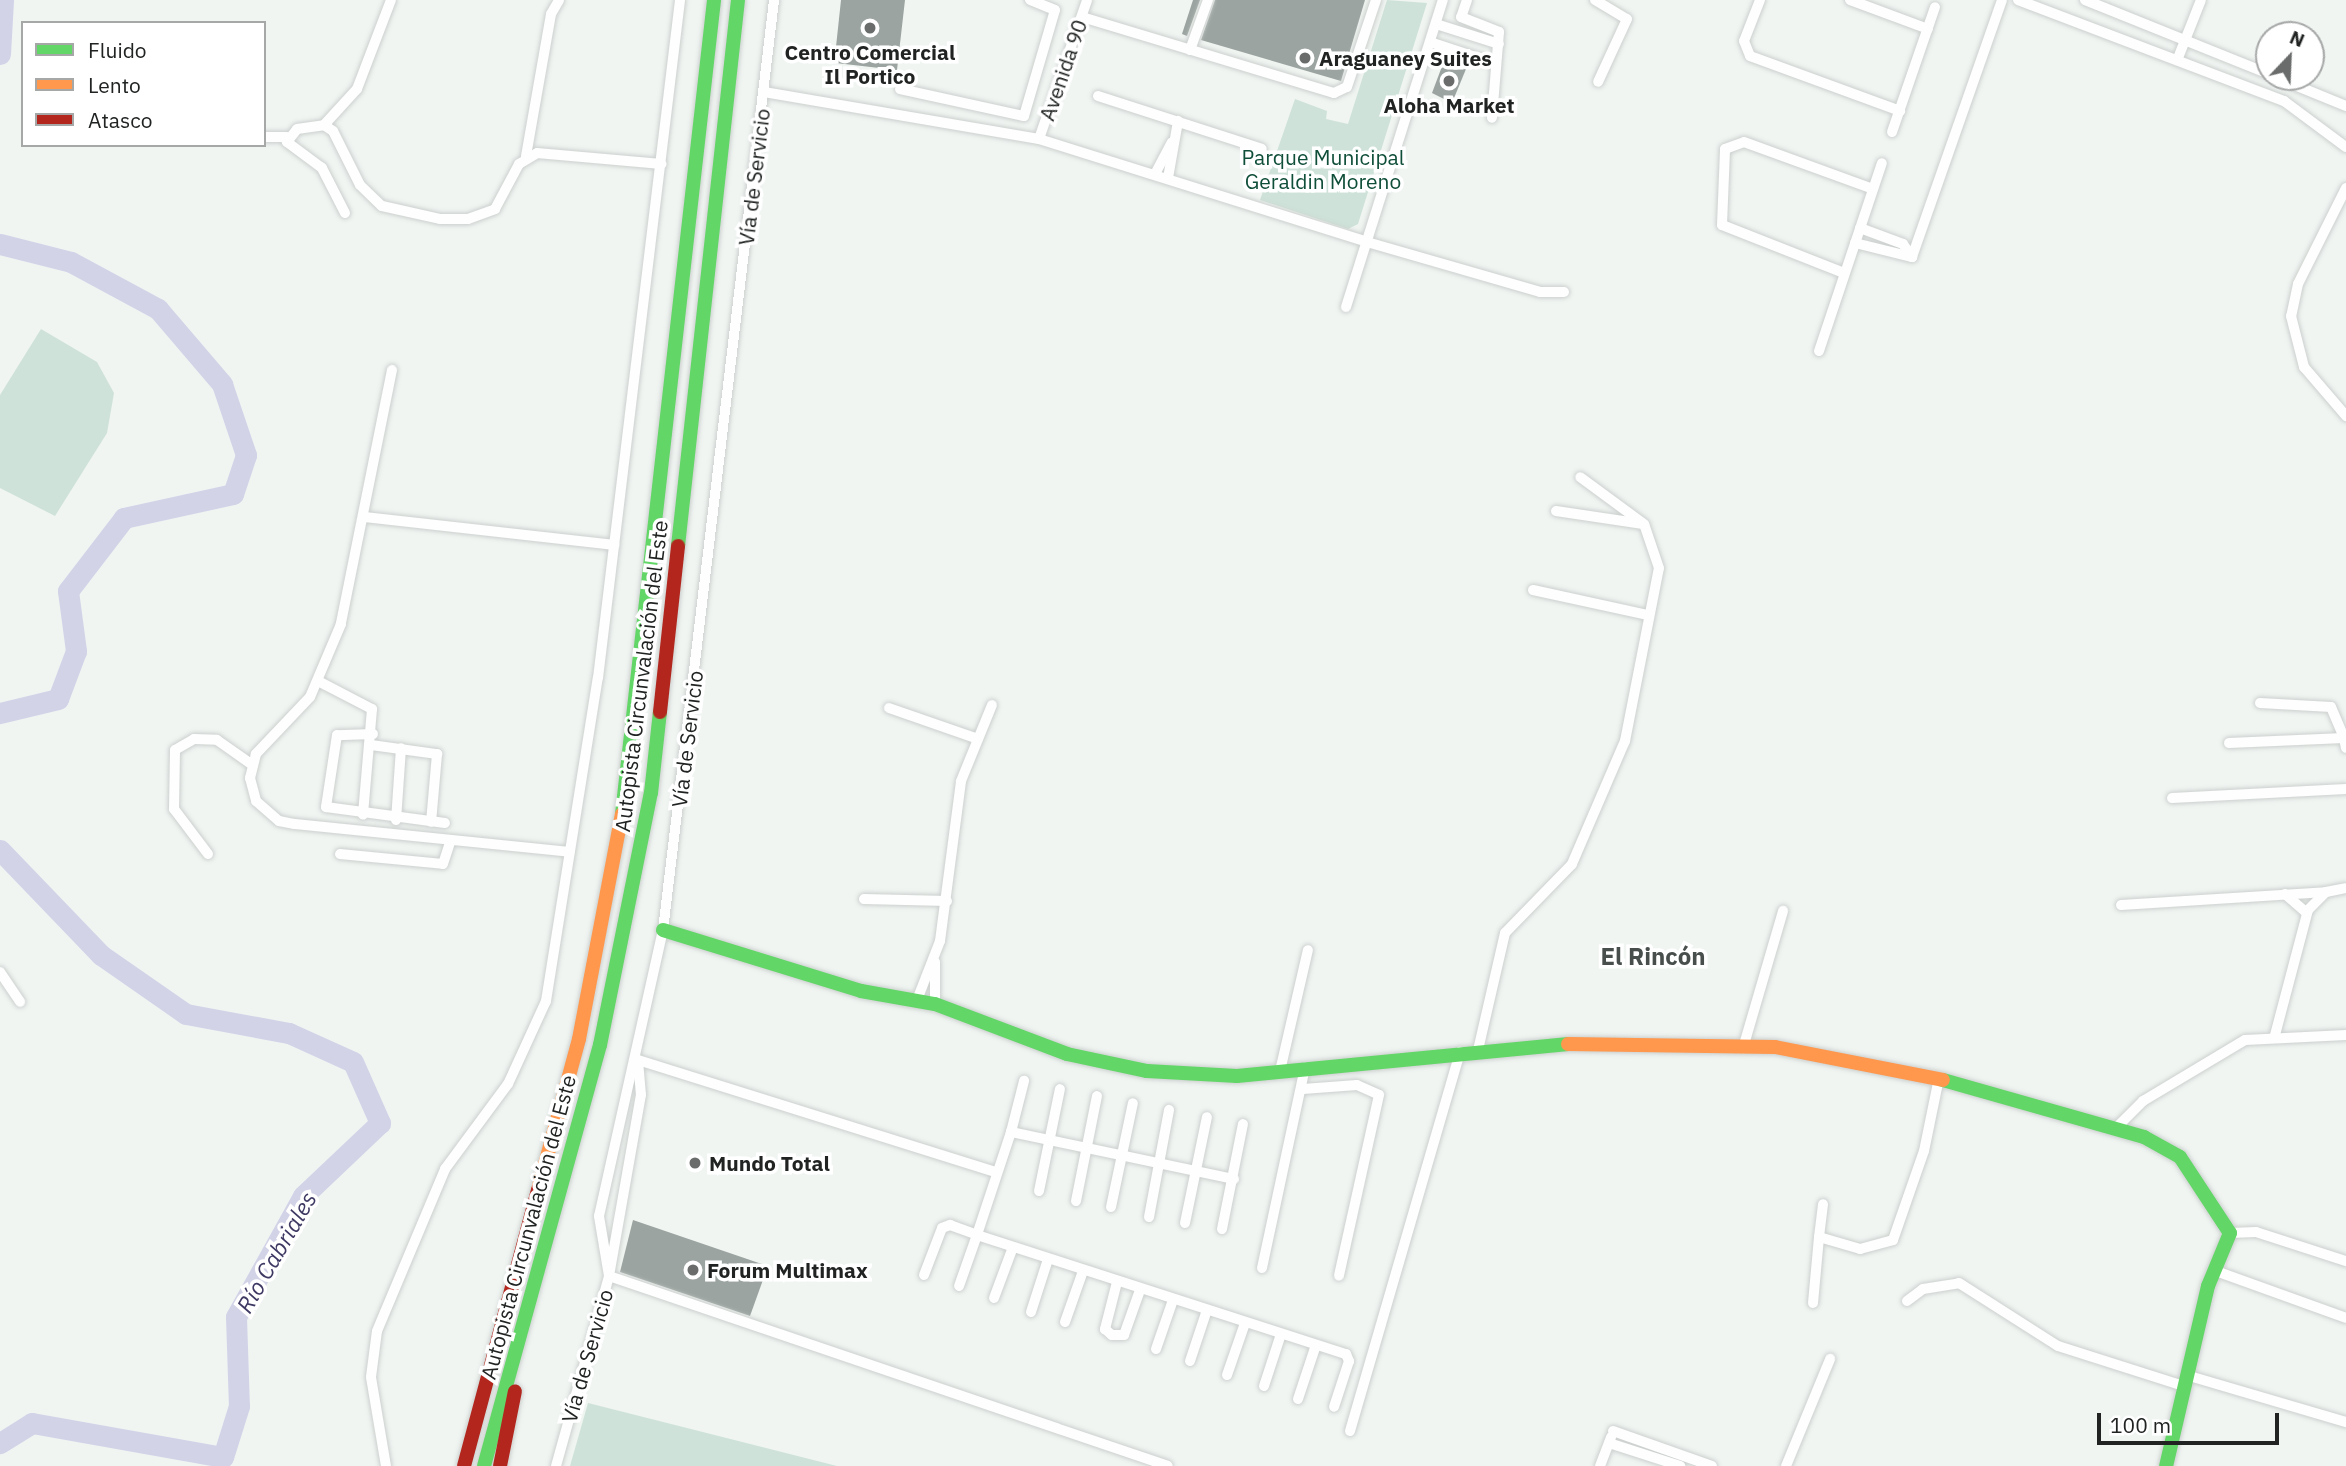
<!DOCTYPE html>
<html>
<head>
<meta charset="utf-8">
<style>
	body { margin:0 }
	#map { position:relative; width:2346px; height:1466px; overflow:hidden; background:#f0f5f2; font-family:"IBM Plex Sans",sans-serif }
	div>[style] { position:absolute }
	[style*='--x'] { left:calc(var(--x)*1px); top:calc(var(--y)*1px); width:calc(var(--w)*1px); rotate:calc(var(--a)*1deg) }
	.green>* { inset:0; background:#cee2d9 }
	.river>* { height:21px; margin:-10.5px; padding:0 10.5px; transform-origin:10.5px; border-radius:10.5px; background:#d3d3e8 }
	.building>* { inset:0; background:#9ba4a0 }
	.roads { filter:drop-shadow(0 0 2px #ccd0ce) drop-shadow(0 0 2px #ccd0ce) }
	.street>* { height:10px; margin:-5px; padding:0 5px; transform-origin:5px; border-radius:5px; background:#fdfefd }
	.fast>* { height:14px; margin:-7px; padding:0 7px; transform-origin:7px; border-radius:7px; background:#63d668 }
	.slow>* { height:14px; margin:-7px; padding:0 7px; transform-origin:7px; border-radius:7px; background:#ff974d }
	.jam>* { height:14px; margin:-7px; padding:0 7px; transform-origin:7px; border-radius:7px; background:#b3261e }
	.dots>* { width:19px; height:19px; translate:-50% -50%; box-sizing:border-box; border:4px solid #fff; border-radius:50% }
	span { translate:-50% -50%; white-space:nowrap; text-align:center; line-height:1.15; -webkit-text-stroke:7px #fff; paint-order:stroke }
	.poi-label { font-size:21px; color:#202322; font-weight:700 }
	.left { translate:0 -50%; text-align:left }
	.street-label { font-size:21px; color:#202322 }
	.park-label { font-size:21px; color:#0f4e39 }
	.water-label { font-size:23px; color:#3e3963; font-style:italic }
	.quarter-label { font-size:24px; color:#474e4b; font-weight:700 }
	.legend { position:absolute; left:21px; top:21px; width:245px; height:126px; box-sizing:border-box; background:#fff; border:2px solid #a6a7a7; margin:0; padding:9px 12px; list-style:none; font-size:21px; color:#202322 }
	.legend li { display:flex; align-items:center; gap:14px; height:35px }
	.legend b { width:35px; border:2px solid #a6a7a7 }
	.north { position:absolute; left:2255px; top:21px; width:70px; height:70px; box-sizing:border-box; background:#fff; border:2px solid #a6a7a7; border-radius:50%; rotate:23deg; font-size:19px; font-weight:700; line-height:28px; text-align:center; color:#202322 }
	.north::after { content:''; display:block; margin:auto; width:24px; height:32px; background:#696c6b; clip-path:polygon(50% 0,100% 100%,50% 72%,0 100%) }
	.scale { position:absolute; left:2097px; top:1413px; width:182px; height:32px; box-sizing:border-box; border:4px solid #202322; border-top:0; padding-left:9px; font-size:21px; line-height:24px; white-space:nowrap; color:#202322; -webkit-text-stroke:5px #fff; paint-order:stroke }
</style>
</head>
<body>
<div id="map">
	<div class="green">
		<div style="clip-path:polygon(1387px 0,1427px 3px,1358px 224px,1348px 229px,1260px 200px,1295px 99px,1327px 111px,1326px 119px,1348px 124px)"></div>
		<div style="clip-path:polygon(41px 329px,97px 362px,114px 393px,107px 433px,55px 516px,0 488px,0 395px)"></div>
		<div style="clip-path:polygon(588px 1403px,837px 1466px,570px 1466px)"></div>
	</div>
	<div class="river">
		<div style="--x:0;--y:54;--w:54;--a:-86.8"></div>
		<div style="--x:0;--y:244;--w:73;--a:14.2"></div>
		<div style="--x:71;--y:262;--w:99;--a:28.4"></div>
		<div style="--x:158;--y:309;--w:99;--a:49.5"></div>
		<div style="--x:222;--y:384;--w:75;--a:71.3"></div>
		<div style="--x:246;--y:455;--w:41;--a:108.4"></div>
		<div style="--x:233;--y:494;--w:112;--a:167.6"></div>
		<div style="--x:124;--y:518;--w:92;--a:127.5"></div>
		<div style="--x:68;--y:591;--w:61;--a:82.4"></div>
		<div style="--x:76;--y:651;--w:51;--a:110.6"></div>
		<div style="--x:58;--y:699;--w:60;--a:166.4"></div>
		<div style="--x:0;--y:850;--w:146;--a:46.1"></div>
		<div style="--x:101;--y:955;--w:103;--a:34.8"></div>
		<div style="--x:186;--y:1014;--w:105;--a:10.5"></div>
		<div style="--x:289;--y:1033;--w:70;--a:24.4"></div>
		<div style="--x:353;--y:1062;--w:67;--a:66.1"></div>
		<div style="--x:380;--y:1123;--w:106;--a:136.5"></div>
		<div style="--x:303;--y:1196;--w:138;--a:119"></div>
		<div style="--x:236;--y:1317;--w:89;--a:88.1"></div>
		<div style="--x:239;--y:1406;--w:53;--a:107.4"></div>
		<div style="--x:223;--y:1457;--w:194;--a:-169.9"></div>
		<div style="--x:32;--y:1423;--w:38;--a:148"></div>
	</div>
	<div class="building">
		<div style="clip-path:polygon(841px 0,905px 0,897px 70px,827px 62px,835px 56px)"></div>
		<div style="clip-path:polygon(1193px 0,1200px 0,1187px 36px,1182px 34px)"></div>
		<div style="clip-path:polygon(1215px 0,1365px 0,1341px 81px,1201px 40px)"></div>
		<div style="clip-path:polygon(1444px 61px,1466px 69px,1452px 103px,1432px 93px)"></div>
		<div style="clip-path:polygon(633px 1220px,768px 1266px,750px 1316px,620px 1272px)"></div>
	</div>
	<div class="roads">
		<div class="street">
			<div style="--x:1467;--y:0;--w:18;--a:109"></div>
			<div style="--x:1461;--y:17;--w:41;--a:21.5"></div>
			<div style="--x:1499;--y:32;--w:86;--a:94.7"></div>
			<div style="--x:1595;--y:0;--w:37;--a:31"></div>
			<div style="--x:1627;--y:19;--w:69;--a:114.7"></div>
			<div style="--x:1760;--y:0;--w:44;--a:111.3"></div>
			<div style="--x:1744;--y:41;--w:16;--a:68"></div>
			<div style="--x:1750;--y:56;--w:160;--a:20.1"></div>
			<div style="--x:1850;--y:0;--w:83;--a:20.4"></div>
			<div style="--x:2018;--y:0;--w:285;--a:20.8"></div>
			<div style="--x:2284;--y:101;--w:77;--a:36.6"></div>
			<div style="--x:2085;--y:0;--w:198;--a:21.9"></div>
			<div style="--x:1082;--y:17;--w:263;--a:16.8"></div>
			<div style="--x:1334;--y:93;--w:14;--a:-25"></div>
			<div style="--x:1347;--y:87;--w:92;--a:-71.6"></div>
			<div style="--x:1436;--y:24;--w:66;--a:17.6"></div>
			<div style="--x:1430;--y:42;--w:67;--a:18.2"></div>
			<div style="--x:1190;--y:50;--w:53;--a:-70.2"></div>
			<div style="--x:2178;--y:58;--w:62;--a:-68.4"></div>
			<div style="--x:2275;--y:77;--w:77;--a:22.2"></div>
			<div style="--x:900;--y:89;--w:127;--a:12.3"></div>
			<div style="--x:1024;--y:116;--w:110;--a:-73.7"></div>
			<div style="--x:1055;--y:10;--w:27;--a:-158"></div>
			<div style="--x:764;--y:92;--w:279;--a:9.7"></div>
			<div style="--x:1039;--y:139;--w:344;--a:17.4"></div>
			<div style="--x:1367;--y:242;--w:180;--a:16.1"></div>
			<div style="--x:1540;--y:292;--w:24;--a:0"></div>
			<div style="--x:1098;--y:96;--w:172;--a:17.9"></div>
			<div style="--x:324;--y:125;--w:49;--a:-47.5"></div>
			<div style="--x:357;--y:89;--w:95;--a:-69.1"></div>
			<div style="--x:1892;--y:132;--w:132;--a:-71"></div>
			<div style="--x:264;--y:137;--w:23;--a:0"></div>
			<div style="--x:1039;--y:139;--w:147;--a:-70.9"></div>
			<div style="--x:526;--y:156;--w:144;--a:-80"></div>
			<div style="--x:551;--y:14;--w:16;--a:-60"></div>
			<div style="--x:1155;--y:174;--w:36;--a:-62"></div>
			<div style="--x:1168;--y:178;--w:58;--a:-80"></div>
			<div style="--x:2346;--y:188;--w:107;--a:116.6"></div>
			<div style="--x:2298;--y:284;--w:33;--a:102"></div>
			<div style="--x:2291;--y:316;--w:53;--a:75.7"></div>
			<div style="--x:2304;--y:367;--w:65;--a:49.4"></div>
			<div style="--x:345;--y:213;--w:51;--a:-117.1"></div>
			<div style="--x:322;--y:168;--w:44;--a:-143.4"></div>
			<div style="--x:287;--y:142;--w:16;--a:-52"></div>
			<div style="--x:297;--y:129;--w:27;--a:-8"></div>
			<div style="--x:324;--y:125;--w:11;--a:34"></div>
			<div style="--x:333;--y:131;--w:60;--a:63.4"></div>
			<div style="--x:360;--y:185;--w:30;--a:44"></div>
			<div style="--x:382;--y:206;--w:59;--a:12.6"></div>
			<div style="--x:440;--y:219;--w:28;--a:0"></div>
			<div style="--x:468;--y:219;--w:29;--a:-20"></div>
			<div style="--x:495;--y:209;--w:51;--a:-61.9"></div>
			<div style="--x:519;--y:164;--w:21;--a:-31"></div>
			<div style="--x:537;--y:153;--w:125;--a:5"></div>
			<div style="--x:1860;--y:228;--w:46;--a:20.4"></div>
			<div style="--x:1903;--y:244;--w:16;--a:55"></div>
			<div style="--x:1855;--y:243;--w:59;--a:13.8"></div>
			<div style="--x:1912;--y:257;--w:272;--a:-70.7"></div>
			<div style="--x:1844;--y:273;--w:131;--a:-158.5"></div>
			<div style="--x:1722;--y:225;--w:76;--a:-87.7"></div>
			<div style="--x:1725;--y:149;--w:20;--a:-20"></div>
			<div style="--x:1744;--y:142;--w:137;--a:20"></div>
			<div style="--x:1346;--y:307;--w:322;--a:-72.5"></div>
			<div style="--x:1819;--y:351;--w:198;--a:-71.5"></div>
			<div style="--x:392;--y:370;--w:259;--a:101.4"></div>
			<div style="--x:341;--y:624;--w:79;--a:113"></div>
			<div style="--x:310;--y:697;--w:79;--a:133.5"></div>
			<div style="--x:256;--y:754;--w:25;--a:104"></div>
			<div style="--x:250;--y:778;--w:24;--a:75"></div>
			<div style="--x:256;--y:801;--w:30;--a:41"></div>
			<div style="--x:279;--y:821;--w:16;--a:11"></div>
			<div style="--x:295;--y:824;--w:276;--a:5.8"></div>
			<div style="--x:1556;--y:511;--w:88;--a:8.5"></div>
			<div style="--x:365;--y:517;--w:251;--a:6.4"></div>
			<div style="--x:1533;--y:590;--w:118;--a:12.3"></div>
			<div style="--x:318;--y:681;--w:61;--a:27.4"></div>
			<div style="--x:372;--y:709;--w:106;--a:94.9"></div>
			<div style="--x:2260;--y:703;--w:71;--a:3.2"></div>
			<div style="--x:2331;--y:707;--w:34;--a:67"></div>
			<div style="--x:889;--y:708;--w:94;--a:19.2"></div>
			<div style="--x:373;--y:734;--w:36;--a:178"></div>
			<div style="--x:337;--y:735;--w:73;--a:98.7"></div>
			<div style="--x:326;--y:807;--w:120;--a:7.7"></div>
			<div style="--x:2229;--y:743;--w:115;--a:-2.5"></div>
			<div style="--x:2344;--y:738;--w:10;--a:79"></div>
			<div style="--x:371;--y:745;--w:67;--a:7.8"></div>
			<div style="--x:437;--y:754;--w:68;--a:95"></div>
			<div style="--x:2172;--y:798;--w:174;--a:-3"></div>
			<div style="--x:396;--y:820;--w:72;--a:-86"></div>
			<div style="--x:208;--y:854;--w:56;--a:-127.1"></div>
			<div style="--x:174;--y:809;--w:59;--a:-89"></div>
			<div style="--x:175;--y:750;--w:22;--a:-30"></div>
			<div style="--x:194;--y:739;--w:23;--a:2"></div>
			<div style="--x:217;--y:740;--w:42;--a:35.2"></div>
			<div style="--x:340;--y:854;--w:103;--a:5.5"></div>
			<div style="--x:443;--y:864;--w:25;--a:-72"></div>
			<div style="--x:2285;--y:894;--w:29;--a:41"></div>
			<div style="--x:864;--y:899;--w:83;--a:1.4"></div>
			<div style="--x:2121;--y:905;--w:205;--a:-3.6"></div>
			<div style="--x:0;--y:972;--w:36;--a:56"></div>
			<div style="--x:917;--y:1000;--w:63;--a:-68.7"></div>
			<div style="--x:940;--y:941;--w:161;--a:-82.5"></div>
			<div style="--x:961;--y:781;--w:82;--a:-67.8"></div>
			<div style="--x:935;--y:1004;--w:42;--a:-90"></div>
			<div style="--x:2275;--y:1035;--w:129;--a:-75.2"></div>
			<div style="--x:2308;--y:910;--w:25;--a:-45"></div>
			<div style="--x:2326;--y:892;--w:20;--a:-11"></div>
			<div style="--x:1743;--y:1048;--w:143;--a:-73.7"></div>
			<div style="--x:1478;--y:1050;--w:120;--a:-77"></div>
			<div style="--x:1505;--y:933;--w:96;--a:-45.8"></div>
			<div style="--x:1572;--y:864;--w:134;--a:-66.7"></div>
			<div style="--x:1625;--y:741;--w:176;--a:-78.9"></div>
			<div style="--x:1659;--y:568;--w:46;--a:-108.8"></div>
			<div style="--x:1644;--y:524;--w:79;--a:-143.7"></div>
			<div style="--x:638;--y:1060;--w:375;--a:17.4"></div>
			<div style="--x:1280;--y:1071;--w:124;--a:-77"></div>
			<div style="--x:1303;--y:1089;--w:54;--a:-4.2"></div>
			<div style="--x:1357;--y:1085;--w:24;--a:24"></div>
			<div style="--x:1379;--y:1095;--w:185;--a:102.5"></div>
			<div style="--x:2115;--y:1129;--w:40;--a:-45"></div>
			<div style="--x:2143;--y:1101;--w:119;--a:-30.9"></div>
			<div style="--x:2245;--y:1040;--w:101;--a:-2.8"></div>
			<div style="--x:1011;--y:1132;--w:53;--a:-75.7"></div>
			<div style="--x:1234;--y:1179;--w:228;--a:-168.1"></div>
			<div style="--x:1011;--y:1132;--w:108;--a:108.3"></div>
			<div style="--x:977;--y:1235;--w:388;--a:17.9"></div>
			<div style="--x:1346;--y:1354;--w:8;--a:67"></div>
			<div style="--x:1349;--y:1361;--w:48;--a:108.1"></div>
			<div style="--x:1039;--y:1191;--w:104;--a:-78.4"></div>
			<div style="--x:1076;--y:1201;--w:107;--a:-78.7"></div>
			<div style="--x:1111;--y:1207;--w:106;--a:-78.1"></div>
			<div style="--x:1149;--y:1217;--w:109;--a:-79.4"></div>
			<div style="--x:1185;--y:1223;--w:108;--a:-78.3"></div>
			<div style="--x:1222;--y:1229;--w:107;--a:-78.7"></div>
			<div style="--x:2230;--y:1233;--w:26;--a:-2"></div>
			<div style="--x:2256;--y:1232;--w:95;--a:17.9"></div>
			<div style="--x:1819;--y:1237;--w:33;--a:-83"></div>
			<div style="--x:1262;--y:1268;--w:205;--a:-77.9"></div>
			<div style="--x:2213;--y:1270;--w:141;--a:19.8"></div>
			<div style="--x:924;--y:1275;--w:50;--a:-69"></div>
			<div style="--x:942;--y:1228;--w:9;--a:-21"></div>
			<div style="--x:950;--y:1225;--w:29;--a:20"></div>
			<div style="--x:977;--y:1235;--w:54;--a:109.4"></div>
			<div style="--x:609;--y:1276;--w:61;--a:-99.5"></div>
			<div style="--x:599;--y:1216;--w:293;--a:-77.4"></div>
			<div style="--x:663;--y:930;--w:937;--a:-83.19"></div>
			<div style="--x:609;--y:1276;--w:590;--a:18.77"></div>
			<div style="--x:1117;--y:1282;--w:49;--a:104.3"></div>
			<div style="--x:1105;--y:1329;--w:9;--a:41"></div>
			<div style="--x:1112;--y:1335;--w:12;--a:0"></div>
			<div style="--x:1124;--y:1335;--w:48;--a:-70.4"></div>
			<div style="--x:994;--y:1298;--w:54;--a:-69.6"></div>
			<div style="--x:1907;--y:1301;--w:20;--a:-37"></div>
			<div style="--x:1923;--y:1289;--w:36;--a:-9"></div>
			<div style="--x:1959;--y:1283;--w:117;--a:32.5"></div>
			<div style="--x:2058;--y:1346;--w:131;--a:17.7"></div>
			<div style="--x:1813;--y:1303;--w:66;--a:-84.8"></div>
			<div style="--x:1819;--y:1237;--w:43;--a:16.3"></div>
			<div style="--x:1860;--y:1249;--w:34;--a:-15"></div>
			<div style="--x:1893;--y:1240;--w:94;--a:-70.8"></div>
			<div style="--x:1924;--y:1151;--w:75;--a:-78.4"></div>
			<div style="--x:1031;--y:1312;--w:56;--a:-72.2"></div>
			<div style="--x:1065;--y:1322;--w:54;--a:-70.6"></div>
			<div style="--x:1156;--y:1349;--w:52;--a:-70.9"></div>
			<div style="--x:1190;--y:1361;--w:54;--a:-71.6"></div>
			<div style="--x:1227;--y:1375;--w:55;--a:-70.9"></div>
			<div style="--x:2186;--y:1375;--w:167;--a:16.4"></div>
			<div style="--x:1264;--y:1386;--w:55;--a:-71.9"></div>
			<div style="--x:1298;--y:1399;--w:57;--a:-71.6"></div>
			<div style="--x:1350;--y:1431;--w:395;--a:-73.8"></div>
			<div style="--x:1613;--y:1431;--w:105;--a:19.5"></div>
			<div style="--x:1609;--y:1443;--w:75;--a:17.9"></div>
			<div style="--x:386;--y:1466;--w:90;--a:-99.6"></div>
			<div style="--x:371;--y:1377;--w:46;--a:-82.6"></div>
			<div style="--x:377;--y:1331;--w:176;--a:-67.2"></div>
			<div style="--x:445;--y:1169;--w:106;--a:-53.5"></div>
			<div style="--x:508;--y:1084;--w:91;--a:-65.4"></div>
			<div style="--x:546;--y:1001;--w:327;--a:-80.9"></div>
			<div style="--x:598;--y:678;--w:683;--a:-83.1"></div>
			<div style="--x:556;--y:1466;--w:197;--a:-74.4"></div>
			<div style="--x:609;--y:1276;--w:184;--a:-80"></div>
			<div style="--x:641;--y:1095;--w:35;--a:-95"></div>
			<div style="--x:1600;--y:1466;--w:31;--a:-69"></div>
			<div style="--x:1786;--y:1466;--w:116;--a:-67.6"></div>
		</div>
		<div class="fast">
			<div style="--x:678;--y:546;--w:549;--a:-83.73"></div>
			<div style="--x:622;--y:814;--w:819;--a:-83.55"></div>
			<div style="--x:663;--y:930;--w:207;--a:17.1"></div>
			<div style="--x:861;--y:991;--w:75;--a:10"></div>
			<div style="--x:935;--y:1004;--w:141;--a:20.7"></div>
			<div style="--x:1067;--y:1054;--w:82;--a:12"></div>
			<div style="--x:1147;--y:1071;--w:90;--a:3.2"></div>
			<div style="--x:1237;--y:1076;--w:333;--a:-5.5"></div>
			<div style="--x:1943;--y:1080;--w:209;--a:15.8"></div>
			<div style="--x:2144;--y:1137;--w:41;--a:29.1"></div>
			<div style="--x:2180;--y:1157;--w:91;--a:56.7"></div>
			<div style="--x:2230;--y:1233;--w:57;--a:112.5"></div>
			<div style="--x:2208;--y:1286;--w:185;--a:103.1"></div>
			<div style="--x:484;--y:1466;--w:437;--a:-74.6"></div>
			<div style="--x:600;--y:1045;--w:257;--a:-78.6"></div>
			<div style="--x:651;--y:793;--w:81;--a:-83.7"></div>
		</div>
		<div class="slow">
			<div style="--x:1568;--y:1044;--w:207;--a:0.8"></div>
			<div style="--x:1775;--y:1047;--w:171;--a:11.1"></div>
			<div style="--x:538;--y:1190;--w:156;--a:-74.8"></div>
			<div style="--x:579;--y:1039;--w:229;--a:-79.2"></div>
		</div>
		<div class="jam">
			<div style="--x:660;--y:712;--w:167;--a:-83.8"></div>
			<div style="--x:464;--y:1466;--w:286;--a:-75"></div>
			<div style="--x:500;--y:1466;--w:76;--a:-78.7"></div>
		</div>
	</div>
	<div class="dots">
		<div style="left:870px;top:28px;background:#696c6b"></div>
		<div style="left:1305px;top:58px;background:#696c6b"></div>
		<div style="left:1449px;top:81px;background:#696c6b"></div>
		<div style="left:695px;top:1163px;background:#696c6b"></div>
		<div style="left:693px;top:1270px;background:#696c6b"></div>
	</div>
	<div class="poi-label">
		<span style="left:870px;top:64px">Centro Comercial<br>Il Portico</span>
		<span class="left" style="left:1319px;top:58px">Araguaney Suites</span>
		<span style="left:1449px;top:105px">Aloha Market</span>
		<span class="left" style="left:709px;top:1163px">Mundo Total</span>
		<span class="left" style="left:707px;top:1270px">Forum Multimax</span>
	</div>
	<div class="street-label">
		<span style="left:1063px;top:70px;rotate:-71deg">Avenida 90</span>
		<span style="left:754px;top:177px;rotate:-83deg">Vía de Servicio</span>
		<span style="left:641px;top:676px;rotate:-83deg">Autopista Circunvalación del Este</span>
		<span style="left:687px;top:739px;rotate:-83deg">Vía de Servicio</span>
		<span style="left:528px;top:1227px;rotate:-75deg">Autopista Circunvalación del Este</span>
		<span style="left:587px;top:1356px;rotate:-74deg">Vía de Servicio</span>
	</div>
	<div class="park-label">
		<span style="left:1323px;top:169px">Parque Municipal<br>Geraldin Moreno</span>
	</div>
	<div class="water-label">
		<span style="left:276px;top:1252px;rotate:-60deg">Río Cabriales</span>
	</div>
	<div class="quarter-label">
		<span style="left:1653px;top:957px">El Rincón</span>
	</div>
	<ul class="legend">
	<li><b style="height:9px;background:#63d668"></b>Fluido</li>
	<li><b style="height:9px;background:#ff974d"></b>Lento</li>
	<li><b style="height:9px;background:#b3261e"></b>Atasco</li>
	</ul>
	<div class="north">N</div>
	<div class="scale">100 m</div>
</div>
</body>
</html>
